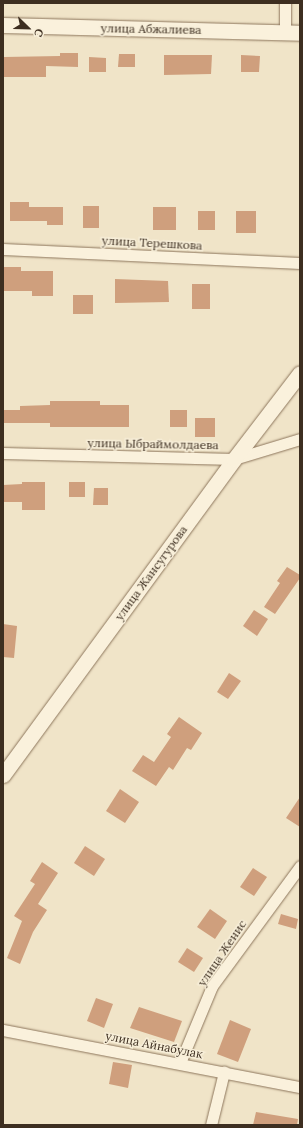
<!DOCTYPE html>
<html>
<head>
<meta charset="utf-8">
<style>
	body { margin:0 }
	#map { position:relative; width:303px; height:1128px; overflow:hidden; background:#f0e4c8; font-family:Lora,serif }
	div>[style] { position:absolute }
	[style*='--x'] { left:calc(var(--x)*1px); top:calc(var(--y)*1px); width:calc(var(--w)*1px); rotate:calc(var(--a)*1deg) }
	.building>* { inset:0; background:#cf9f7d }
	.roads { filter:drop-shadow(0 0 1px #8d765c) drop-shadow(0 0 1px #8d765c) }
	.street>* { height:11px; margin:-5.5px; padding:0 5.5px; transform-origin:5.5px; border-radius:5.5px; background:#faf1dc }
	.secondary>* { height:15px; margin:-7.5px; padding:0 7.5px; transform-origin:7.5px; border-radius:7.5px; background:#faf1dc }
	span { translate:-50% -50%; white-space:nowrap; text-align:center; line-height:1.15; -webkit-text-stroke:3px #f7eed8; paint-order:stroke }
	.street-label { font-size:12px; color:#3d2e20 }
	.frame { position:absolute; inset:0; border:4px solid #3d2e20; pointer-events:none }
	.north { position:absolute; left:8px; top:8px; width:40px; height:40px; -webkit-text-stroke:3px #f7eed8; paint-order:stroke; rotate:113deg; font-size:11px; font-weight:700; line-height:16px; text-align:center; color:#3d2e20 }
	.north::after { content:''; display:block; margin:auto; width:14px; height:18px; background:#3d2e20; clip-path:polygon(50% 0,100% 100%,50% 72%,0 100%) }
</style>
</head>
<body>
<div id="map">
	<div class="building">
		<div style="clip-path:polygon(60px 53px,78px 53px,78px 67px,46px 66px,46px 77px,3px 77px,4px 57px,60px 56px)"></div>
		<div style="clip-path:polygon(119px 54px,135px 54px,135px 67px,118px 67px)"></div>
		<div style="clip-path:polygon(164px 55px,212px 55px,211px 74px,164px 75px)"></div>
		<div style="clip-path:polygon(241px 55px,260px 56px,259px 72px,241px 72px)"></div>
		<div style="clip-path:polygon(89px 57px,106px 58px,106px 72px,89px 72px)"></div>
		<div style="clip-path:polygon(10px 202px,29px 202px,29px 207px,63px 207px,63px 225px,47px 225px,47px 221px,10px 221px)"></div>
		<div style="clip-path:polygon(83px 206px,99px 206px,99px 228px,83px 228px)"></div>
		<div style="clip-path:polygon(153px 207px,176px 207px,176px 230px,153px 230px)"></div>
		<div style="clip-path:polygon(198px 211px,215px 211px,215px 230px,198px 230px)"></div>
		<div style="clip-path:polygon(236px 211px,256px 211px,256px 233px,236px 233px)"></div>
		<div style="clip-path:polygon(3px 267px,21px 267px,21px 271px,53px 271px,53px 296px,32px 296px,32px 291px,3px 291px)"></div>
		<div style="clip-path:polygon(115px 279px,168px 281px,169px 302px,115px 303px)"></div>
		<div style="clip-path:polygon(192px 284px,210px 284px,210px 309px,192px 309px)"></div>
		<div style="clip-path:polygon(73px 295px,93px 295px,93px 314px,73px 314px)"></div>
		<div style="clip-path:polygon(50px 401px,100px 401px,100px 405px,129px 405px,129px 427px,50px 427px,50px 423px,3px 423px,3px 410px,20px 410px,20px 406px,50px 405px)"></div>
		<div style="clip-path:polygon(170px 410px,187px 410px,187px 427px,170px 427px)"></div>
		<div style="clip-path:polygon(195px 418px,215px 418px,215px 437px,195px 437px)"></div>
		<div style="clip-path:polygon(22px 482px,45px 482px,45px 510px,22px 510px,22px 502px,3px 502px,3px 485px,22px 484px)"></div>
		<div style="clip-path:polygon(69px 482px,85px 482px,85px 497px,69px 497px)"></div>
		<div style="clip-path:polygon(94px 488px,108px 488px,108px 505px,93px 505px)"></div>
		<div style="clip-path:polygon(287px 567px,300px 575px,300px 578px,275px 614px,264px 607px,280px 583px,277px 581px)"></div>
		<div style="clip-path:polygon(254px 610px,268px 619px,257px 636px,243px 626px)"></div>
		<div style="clip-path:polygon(3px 624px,17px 626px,14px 658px,3px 657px)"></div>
		<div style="clip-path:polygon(229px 673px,241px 681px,228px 699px,217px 692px)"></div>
		<div style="clip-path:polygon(179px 717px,202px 733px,191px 750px,187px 748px,173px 770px,169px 767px,156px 786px,132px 771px,143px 755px,154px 762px,171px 737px,167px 734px)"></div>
		<div style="clip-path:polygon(120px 789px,139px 802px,125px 823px,106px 811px)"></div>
		<div style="clip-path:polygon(300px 797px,300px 827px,286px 818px)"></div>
		<div style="clip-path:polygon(85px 846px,105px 859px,94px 876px,74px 863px)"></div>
		<div style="clip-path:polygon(42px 862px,58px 873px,38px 904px,47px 910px,33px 932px,20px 964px,7px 958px,22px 921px,14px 916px,35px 884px,30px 881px)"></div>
		<div style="clip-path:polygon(253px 868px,267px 877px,254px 896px,240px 887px)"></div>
		<div style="clip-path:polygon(210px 909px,227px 921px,215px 939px,197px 927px)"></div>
		<div style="clip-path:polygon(281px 914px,298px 919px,296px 929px,278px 924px)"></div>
		<div style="clip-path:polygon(187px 948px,203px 958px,194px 972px,178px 962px)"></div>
		<div style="clip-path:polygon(96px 998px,113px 1004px,104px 1028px,87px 1021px)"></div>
		<div style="clip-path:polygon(139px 1007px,182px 1021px,174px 1042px,130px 1028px)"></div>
		<div style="clip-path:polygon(230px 1020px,251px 1029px,238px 1062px,217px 1054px)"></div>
		<div style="clip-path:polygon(113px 1062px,132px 1065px,128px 1088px,109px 1084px)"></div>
		<div style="clip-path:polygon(256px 1112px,298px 1119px,297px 1125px,253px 1125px)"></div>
	</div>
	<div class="roads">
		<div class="street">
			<div style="--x:285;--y:32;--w:29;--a:-90"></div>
			<div style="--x:3;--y:249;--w:297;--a:2.7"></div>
			<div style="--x:3;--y:453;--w:231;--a:1.5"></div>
			<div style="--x:234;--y:459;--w:69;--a:-16.9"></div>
			<div style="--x:3;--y:1030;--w:302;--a:10.9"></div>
			<div style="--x:180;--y:1063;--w:83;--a:-67.4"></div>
			<div style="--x:212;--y:986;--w:149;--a:-53.7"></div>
			<div style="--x:211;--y:1125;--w:55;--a:-76.2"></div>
		</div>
		<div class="secondary">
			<div style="--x:3;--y:25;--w:297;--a:1.5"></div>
			<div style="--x:3;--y:775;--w:391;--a:-53.8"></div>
			<div style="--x:234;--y:459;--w:108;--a:-52.5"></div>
		</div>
	</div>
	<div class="street-label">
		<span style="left:151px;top:29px;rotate:1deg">улица Абжалиева</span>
		<span style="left:152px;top:243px;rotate:3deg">улица Терешкова</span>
		<span style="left:153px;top:444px;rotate:1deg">улица Ыбраймолдаева</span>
		<span style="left:151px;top:573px;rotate:-54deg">улица Жансугурова</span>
		<span style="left:222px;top:953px;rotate:-56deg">улица Женис</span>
		<span style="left:154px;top:1045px;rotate:11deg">улица Айнабулак</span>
	</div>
	<div class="frame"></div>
	<div class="north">С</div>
</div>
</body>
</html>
